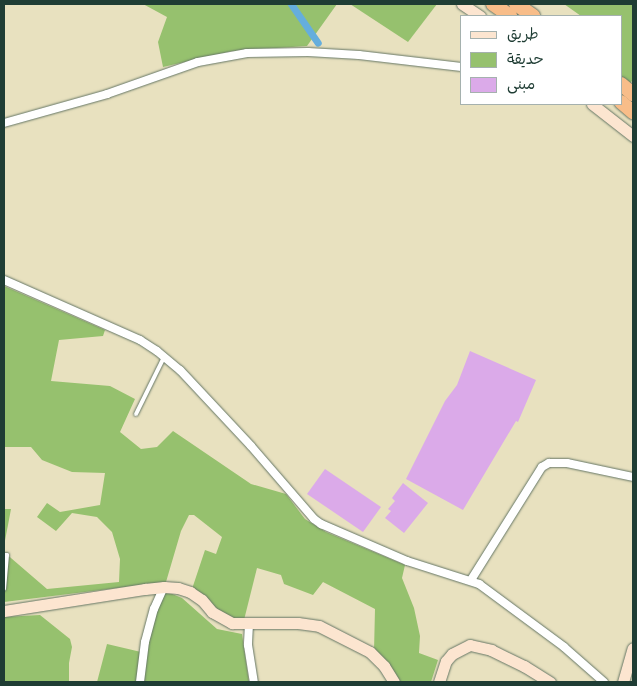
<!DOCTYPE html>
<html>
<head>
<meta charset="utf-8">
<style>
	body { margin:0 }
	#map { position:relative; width:637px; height:686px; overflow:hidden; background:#e8e1bf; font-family:Kalam,"Playpen Sans Arabic",sans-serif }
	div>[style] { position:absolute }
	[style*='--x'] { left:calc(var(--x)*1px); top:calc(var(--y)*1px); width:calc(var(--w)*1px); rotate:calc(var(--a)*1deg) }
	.green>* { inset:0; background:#96c16e }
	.canal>* { height:7px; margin:-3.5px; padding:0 3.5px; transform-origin:3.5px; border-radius:3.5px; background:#65aedd }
	.building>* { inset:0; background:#dbaae9 }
	.roads { filter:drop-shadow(0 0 1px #657665) drop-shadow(0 0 1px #657665) }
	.lane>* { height:4px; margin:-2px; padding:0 2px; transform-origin:2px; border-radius:2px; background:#fff }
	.street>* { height:8px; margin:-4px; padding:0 4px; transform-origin:4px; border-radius:4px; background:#fff }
	.secondary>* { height:11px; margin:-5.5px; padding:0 5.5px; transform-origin:5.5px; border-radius:5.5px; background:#fce5d0 }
	.highway>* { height:14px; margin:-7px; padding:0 7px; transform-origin:7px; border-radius:7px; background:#f8bd89 }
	span { translate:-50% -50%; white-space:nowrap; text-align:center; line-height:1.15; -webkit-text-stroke:5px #fff; paint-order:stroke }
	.frame { position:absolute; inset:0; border:5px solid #1f3d34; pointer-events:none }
	.legend { position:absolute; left:460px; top:15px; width:162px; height:90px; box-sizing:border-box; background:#fff; border:1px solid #a5b1ae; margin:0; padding:6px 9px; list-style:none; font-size:15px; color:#1f3d34 }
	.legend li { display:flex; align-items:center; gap:10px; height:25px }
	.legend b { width:25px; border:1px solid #a5b1ae }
</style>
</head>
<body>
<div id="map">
	<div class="green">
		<div style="clip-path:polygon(143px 4px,337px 4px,307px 46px,232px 51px,163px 67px,158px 42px,167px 17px)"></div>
		<div style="clip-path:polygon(350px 4px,437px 4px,408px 42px)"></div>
		<div style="clip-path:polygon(564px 4px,633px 4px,633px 79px,630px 84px,621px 77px,621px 16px,581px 16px)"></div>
		<div style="clip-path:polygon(4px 286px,105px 330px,103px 336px,59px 340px,51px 381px,110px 386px,135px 399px,120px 432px,141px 449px,157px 447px,173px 431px,251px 484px,286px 494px,305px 519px,326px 532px,405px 565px,402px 578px,414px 608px,420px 636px,419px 653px,438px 660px,431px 682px,397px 682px,374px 651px,375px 609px,323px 582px,313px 595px,284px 584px,281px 575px,257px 568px,244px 620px,227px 618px,192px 589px,205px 550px,216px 554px,222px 537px,194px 515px,189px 515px,181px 531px,166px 582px,4px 602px,4px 552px,47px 589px,119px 582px,120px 559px,112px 532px,97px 517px,72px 513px,56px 531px,37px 517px,47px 503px,60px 512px,100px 505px,105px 473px,72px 472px,42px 460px,31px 447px,4px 447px)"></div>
		<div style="clip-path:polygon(4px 509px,11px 509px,4px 546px)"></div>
		<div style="clip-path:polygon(165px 591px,182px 598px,217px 629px,242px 634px,249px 682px,97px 682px,107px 644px,141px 652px)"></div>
		<div style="clip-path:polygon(40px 615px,70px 639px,72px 647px,69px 663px,69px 682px,4px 682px,4px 617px)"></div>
	</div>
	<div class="canal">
		<div style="--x:291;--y:4;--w:47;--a:55.3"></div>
	</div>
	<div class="building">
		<div style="clip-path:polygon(470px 351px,536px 380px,518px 422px,516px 421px,463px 510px,406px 479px,445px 401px,457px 385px)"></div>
		<div style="clip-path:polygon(325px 469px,381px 507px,363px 532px,307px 494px)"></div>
		<div style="clip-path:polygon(403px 483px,428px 503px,404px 533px,385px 518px,391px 511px,388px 509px,395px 501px,392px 498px)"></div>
	</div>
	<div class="roads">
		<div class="lane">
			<div style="--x:136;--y:414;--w:64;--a:-63.8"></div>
			<div style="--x:4;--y:555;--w:3;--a:0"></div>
			<div style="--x:7;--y:555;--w:34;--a:95"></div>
		</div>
		<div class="street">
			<div style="--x:4;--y:123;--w:107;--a:-15.7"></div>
			<div style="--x:107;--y:94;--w:96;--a:-19.4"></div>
			<div style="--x:198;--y:62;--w:50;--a:-10.4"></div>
			<div style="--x:247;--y:53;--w:61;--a:-0.9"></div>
			<div style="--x:308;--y:52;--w:51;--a:3.4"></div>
			<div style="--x:359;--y:55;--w:103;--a:6.7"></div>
			<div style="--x:4;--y:280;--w:149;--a:23.8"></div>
			<div style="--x:140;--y:340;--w:20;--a:33"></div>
			<div style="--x:157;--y:351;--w:30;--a:40"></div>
			<div style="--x:180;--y:370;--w:104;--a:46.9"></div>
			<div style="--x:251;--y:446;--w:96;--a:49.2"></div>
			<div style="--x:314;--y:519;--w:9;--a:36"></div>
			<div style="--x:321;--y:524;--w:94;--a:23.3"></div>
			<div style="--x:407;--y:561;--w:76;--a:17.7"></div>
			<div style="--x:479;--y:584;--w:106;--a:36.5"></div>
			<div style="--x:564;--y:647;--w:53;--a:41.2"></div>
			<div style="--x:471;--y:580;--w:133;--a:-57.9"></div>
			<div style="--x:542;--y:467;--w:8;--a:-30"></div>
			<div style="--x:549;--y:463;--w:18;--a:0"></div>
			<div style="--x:567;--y:463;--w:67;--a:12"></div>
			<div style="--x:249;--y:624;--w:21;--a:93"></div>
			<div style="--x:248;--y:645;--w:37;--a:81"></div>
			<div style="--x:140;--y:682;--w:40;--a:-82.9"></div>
			<div style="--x:145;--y:642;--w:34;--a:-75"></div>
			<div style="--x:154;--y:609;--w:24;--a:-66"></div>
		</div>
		<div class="secondary">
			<div style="--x:462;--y:4;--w:22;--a:34"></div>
			<div style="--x:592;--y:104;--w:52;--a:38"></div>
			<div style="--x:4;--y:611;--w:143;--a:-8.9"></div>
			<div style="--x:145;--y:589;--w:19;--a:-6"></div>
			<div style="--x:164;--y:587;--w:14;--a:4"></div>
			<div style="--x:178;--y:588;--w:13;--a:18"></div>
			<div style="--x:190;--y:592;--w:14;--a:34"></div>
			<div style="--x:202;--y:600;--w:16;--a:50"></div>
			<div style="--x:212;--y:612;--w:23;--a:29"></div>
			<div style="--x:232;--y:623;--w:66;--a:0"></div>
			<div style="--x:298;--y:623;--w:21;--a:8"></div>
			<div style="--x:319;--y:626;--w:57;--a:27"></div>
			<div style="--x:370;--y:652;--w:20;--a:45"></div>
			<div style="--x:384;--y:666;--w:19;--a:58"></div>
			<div style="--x:439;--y:682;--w:22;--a:-72"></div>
			<div style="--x:446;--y:661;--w:9;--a:-49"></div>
			<div style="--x:452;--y:654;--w:20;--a:-27"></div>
			<div style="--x:470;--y:645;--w:22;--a:13"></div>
			<div style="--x:491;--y:650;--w:37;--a:26"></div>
			<div style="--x:524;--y:666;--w:31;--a:32"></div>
			<div style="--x:623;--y:682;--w:35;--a:-74"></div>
		</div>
		<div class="highway">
			<div style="--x:493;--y:4;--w:21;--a:35"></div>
			<div style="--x:516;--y:4;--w:21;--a:35"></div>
			<div style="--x:621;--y:84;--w:16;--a:40"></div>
			<div style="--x:621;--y:102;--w:16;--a:40"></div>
		</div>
	</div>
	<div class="frame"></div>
	<ul class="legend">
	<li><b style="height:6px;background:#fce5d0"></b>طريق</li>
	<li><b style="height:14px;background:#96c16e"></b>حديقة</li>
	<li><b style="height:14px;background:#dbaae9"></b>مبنى</li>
	</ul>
</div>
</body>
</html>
